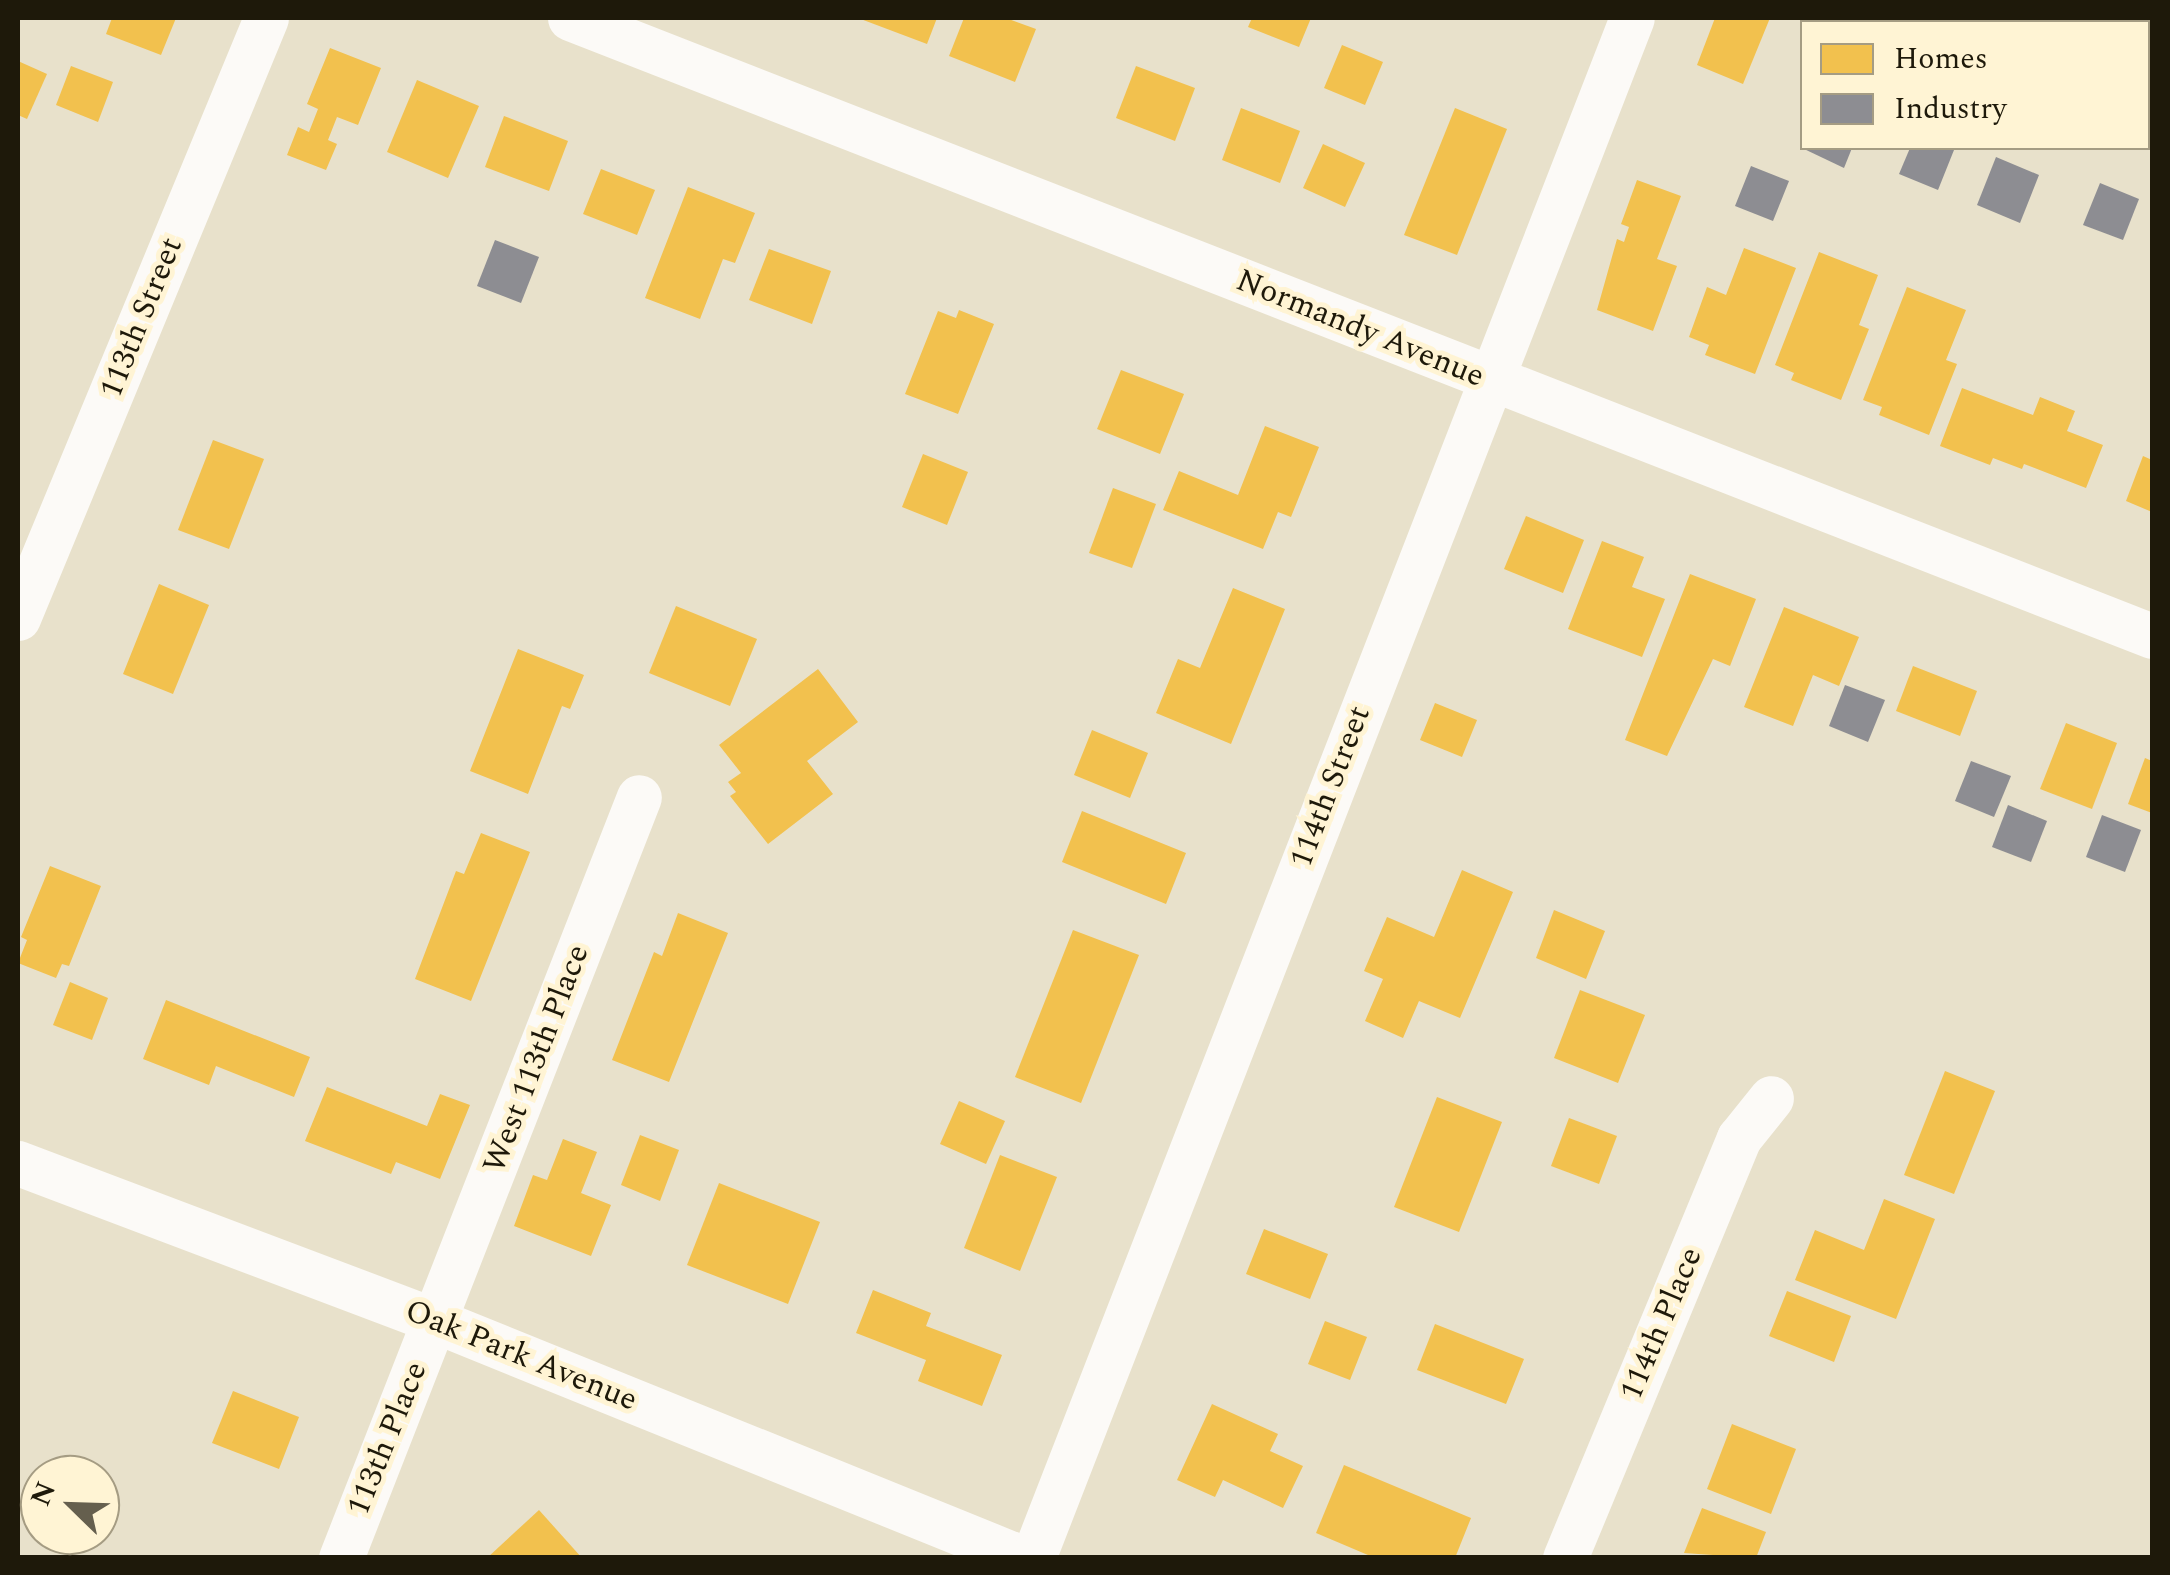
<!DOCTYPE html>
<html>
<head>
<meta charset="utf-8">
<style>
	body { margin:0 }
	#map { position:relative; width:2170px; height:1575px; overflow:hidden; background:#e8e1cb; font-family:Spectral,serif }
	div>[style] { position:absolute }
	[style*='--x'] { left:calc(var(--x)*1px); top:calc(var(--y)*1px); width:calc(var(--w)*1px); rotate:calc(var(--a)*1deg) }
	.homes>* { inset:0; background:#f2c14e }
	.industry>* { inset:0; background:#8d8d92 }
	.minor>* { height:45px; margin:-22.5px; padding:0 22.5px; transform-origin:22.5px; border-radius:22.5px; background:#fcfaf7 }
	span { translate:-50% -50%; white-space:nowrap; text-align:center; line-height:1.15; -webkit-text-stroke:10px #fff4d4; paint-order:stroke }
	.street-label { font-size:32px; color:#1e190a }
	.frame { position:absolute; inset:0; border:20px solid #1e190a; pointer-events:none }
	.legend { position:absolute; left:1800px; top:20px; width:350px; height:130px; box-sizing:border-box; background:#fff4d4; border:2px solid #a59c83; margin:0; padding:12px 18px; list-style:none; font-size:30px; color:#1e190a }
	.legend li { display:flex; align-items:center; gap:20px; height:50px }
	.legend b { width:50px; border:2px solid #a59c83 }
	.north { position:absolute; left:20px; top:1455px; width:100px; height:100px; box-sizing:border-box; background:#fff4d4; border:2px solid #a59c83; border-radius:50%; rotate:293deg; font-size:28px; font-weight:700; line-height:40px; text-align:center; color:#1e190a }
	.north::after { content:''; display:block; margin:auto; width:35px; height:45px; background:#655f4e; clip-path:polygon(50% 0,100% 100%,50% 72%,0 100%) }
</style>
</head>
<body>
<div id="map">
	<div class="homes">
		<div style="clip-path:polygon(112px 18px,176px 18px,161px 55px,106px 34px)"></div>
		<div style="clip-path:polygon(858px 18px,937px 18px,927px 44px)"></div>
		<div style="clip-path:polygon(964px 18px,1006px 18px,1036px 29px,1015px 82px,949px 56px)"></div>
		<div style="clip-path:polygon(1252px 18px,1311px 18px,1299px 47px,1248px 27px)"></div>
		<div style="clip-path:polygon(1715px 18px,1770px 18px,1743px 84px,1697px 65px)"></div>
		<div style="clip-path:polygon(1799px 18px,1882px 18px,1880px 22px)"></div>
		<div style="clip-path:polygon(1907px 18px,1970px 18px,1905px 22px)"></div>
		<div style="clip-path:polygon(1342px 45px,1383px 62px,1365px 105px,1324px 88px)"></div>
		<div style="clip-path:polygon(330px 48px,381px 68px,358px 125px,337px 117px,328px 140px,337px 144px,326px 170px,287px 155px,298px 127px,309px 132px,318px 109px,307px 104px)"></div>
		<div style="clip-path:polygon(18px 61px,47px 74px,27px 119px,18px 115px)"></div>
		<div style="clip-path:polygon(71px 66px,113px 82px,98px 122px,56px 105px)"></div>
		<div style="clip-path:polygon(1136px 66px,1195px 88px,1175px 141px,1116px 118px)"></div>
		<div style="clip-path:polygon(417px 80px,479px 106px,448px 178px,387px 152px)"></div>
		<div style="clip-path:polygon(1241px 108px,1300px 131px,1280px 183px,1222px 160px)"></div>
		<div style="clip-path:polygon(1455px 108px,1507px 129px,1457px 255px,1404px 235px)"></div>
		<div style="clip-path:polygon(504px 116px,568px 141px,549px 191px,485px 167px)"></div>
		<div style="clip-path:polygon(1323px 144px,1365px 163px,1345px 207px,1303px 188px)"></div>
		<div style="clip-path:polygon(601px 169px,655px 190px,637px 235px,583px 214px)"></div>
		<div style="clip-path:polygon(1637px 180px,1681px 196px,1657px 259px,1677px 266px,1653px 331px,1597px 310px,1617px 239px,1624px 242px,1629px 227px,1621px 224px)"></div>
		<div style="clip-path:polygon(688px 187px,755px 213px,735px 263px,723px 259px,700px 319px,645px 298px)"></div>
		<div style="clip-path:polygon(1744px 248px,1796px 268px,1755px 374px,1705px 355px,1709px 345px,1689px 337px,1707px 287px,1726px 295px)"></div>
		<div style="clip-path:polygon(769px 249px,831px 271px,812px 324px,749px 300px)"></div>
		<div style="clip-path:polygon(1819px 252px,1878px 275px,1859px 325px,1869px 329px,1841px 400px,1791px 380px,1794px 373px,1775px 365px)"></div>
		<div style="clip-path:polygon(1907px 287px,1966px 310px,1946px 360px,1957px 364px,1929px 435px,1879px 415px,1882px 407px,1863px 400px)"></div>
		<div style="clip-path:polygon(959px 310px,994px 324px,958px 414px,905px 394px,938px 311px,956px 318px)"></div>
		<div style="clip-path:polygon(1121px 370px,1184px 394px,1160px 454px,1097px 429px)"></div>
		<div style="clip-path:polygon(1962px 388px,2033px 415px,2040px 397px,2075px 411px,2067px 431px,2103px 445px,2086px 488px,2024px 464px,2022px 469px,1993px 458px,1990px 465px,1940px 446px)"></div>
		<div style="clip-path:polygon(1265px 426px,1319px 447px,1291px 517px,1278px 512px,1263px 549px,1163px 510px,1179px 471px,1238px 495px)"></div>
		<div style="clip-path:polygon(213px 440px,264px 459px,229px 549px,178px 530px)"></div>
		<div style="clip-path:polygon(923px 454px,968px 472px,947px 525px,902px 507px)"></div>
		<div style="clip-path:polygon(2143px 456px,2152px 460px,2152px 512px,2126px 501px)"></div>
		<div style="clip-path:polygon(1113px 488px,1156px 504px,1132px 568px,1089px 553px)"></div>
		<div style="clip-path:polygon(1526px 516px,1584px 540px,1563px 593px,1504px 569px)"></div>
		<div style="clip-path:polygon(1602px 541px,1644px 557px,1632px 587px,1665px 599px,1642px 657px,1568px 629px)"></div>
		<div style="clip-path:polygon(1690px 574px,1756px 599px,1730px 666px,1713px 659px,1667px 756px,1625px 740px)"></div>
		<div style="clip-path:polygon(159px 584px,209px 605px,173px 694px,123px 674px)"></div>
		<div style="clip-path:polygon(1233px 588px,1285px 609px,1231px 744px,1156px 713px,1178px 659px,1200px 668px)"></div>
		<div style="clip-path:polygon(676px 606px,757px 639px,730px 706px,649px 673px)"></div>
		<div style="clip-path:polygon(1784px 607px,1859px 637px,1839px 686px,1813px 675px,1793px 726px,1744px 707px)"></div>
		<div style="clip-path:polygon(518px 649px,584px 675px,570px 709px,562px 706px,528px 794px,470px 771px)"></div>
		<div style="clip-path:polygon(1913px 666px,1977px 691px,1960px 736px,1896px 711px)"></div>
		<div style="clip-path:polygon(818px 669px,858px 722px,807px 761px,833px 794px,768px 844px,730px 796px,736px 792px,728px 782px,741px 773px,719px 745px)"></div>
		<div style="clip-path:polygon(1435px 703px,1477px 720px,1462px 757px,1420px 740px)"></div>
		<div style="clip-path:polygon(2066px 723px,2117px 743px,2092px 809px,2040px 789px)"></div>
		<div style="clip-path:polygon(1092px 730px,1148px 753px,1130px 798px,1074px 775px)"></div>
		<div style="clip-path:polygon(2145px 758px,2152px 761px,2152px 813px,2128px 804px)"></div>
		<div style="clip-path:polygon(1082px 811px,1186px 853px,1166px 904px,1062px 862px)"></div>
		<div style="clip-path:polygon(481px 833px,530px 852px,471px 1001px,415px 979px,456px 871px,464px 874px)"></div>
		<div style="clip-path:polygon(50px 866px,101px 886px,69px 966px,62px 964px,56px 978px,18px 963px,27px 940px,21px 937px)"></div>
		<div style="clip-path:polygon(1462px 870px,1513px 892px,1460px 1018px,1419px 1001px,1403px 1038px,1365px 1021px,1383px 979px,1364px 971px,1387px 917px,1434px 937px)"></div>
		<div style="clip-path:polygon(1554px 910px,1605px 931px,1586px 979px,1536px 958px)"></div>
		<div style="clip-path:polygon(678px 913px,728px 933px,669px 1082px,612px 1060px,654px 952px,662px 956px)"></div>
		<div style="clip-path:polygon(1073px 930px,1139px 955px,1081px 1103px,1015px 1077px)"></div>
		<div style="clip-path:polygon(70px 982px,108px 998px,92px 1040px,53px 1025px)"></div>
		<div style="clip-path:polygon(1580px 990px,1645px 1015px,1618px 1083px,1554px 1058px)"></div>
		<div style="clip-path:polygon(166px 1000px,310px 1057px,294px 1097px,216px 1066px,209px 1085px,143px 1059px)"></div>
		<div style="clip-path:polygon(1945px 1071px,1995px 1091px,1954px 1194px,1904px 1175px)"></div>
		<div style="clip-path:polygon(327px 1087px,427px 1126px,440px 1094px,470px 1105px,440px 1179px,396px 1162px,391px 1174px,305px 1141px)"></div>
		<div style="clip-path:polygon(1437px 1097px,1502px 1122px,1459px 1232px,1394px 1207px)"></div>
		<div style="clip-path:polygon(959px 1101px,1005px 1121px,986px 1164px,940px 1144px)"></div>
		<div style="clip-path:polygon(1569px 1118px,1617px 1136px,1599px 1184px,1551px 1166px)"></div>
		<div style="clip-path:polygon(640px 1135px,679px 1150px,660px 1201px,621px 1185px)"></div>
		<div style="clip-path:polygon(563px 1139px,597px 1152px,581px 1193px,611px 1205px,591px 1256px,514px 1226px,533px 1175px,547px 1180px)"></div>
		<div style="clip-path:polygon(1000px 1155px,1057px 1177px,1020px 1271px,964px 1248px)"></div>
		<div style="clip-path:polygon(719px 1183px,820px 1222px,788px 1304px,687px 1265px)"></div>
		<div style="clip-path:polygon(1884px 1199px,1935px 1219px,1896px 1319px,1795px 1280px,1815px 1230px,1864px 1250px)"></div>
		<div style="clip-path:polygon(1264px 1229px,1328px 1254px,1310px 1299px,1246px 1274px)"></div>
		<div style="clip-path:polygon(873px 1290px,931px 1313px,926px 1326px,1002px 1355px,982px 1406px,918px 1381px,926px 1360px,856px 1333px)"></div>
		<div style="clip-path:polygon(1787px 1291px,1851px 1316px,1834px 1362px,1769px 1336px)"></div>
		<div style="clip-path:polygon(1325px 1321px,1367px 1337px,1350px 1380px,1308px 1364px)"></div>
		<div style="clip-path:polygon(1435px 1324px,1524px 1359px,1506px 1404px,1417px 1370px)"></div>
		<div style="clip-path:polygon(233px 1391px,299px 1417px,279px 1469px,212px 1443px)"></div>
		<div style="clip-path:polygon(1212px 1404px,1278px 1434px,1270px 1451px,1303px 1466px,1283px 1508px,1223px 1480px,1215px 1497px,1177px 1480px)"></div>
		<div style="clip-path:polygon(1732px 1424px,1796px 1449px,1771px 1514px,1707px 1489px)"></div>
		<div style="clip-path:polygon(1344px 1465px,1471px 1518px,1455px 1558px,1375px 1558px,1316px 1533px)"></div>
		<div style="clip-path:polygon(1702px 1508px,1766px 1532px,1756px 1558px,1684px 1553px)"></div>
		<div style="clip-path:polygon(539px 1510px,582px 1558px,487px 1558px)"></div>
	</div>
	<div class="industry">
		<div style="clip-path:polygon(1802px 148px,1852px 148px,1844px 168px)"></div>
		<div style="clip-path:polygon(1910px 148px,1954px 150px,1938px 190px,1899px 174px)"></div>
		<div style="clip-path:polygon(1996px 157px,2039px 175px,2020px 223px,1977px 205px)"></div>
		<div style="clip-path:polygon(1751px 166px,1789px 181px,1773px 221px,1735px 206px)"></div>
		<div style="clip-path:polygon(2100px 183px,2139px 199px,2123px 240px,2083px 225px)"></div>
		<div style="clip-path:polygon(495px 240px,539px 257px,521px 303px,477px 286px)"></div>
		<div style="clip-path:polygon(1845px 685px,1885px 700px,1868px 742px,1829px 726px)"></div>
		<div style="clip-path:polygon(1971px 761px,2011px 776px,1994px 817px,1955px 801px)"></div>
		<div style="clip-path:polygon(2008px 805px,2047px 821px,2031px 862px,1992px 847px)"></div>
		<div style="clip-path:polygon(2102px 815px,2141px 830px,2125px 872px,2086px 857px)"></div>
	</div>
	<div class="minor">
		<div style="--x:570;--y:18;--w:1698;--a:21.34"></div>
		<div style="--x:18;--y:618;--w:649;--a:-67.54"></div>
		<div style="--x:18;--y:1163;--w:447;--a:20.7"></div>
		<div style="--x:436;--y:1321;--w:632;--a:22.02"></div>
		<div style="--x:341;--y:1558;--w:817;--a:-68.62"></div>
		<div style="--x:1033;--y:1558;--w:1652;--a:-68.75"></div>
		<div style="--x:1565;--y:1558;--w:455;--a:-67.5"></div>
		<div style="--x:1739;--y:1138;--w:51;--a:-51.3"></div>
	</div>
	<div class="street-label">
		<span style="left:142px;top:318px;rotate:-68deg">113th Street</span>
		<span style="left:1360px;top:329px;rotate:22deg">Normandy Avenue</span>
		<span style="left:1331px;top:787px;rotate:-69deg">114th Street</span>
		<span style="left:537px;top:1059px;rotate:-69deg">West 113th Place</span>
		<span style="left:1662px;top:1324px;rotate:-67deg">114th Place</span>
		<span style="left:521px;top:1356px;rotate:22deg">Oak Park Avenue</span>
		<span style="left:388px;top:1439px;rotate:-68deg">113th Place</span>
	</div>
	<div class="frame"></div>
	<ul class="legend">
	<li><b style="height:28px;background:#f2c14e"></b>Homes</li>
	<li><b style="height:28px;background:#8d8d92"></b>Industry</li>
	</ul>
	<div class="north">N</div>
</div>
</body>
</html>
